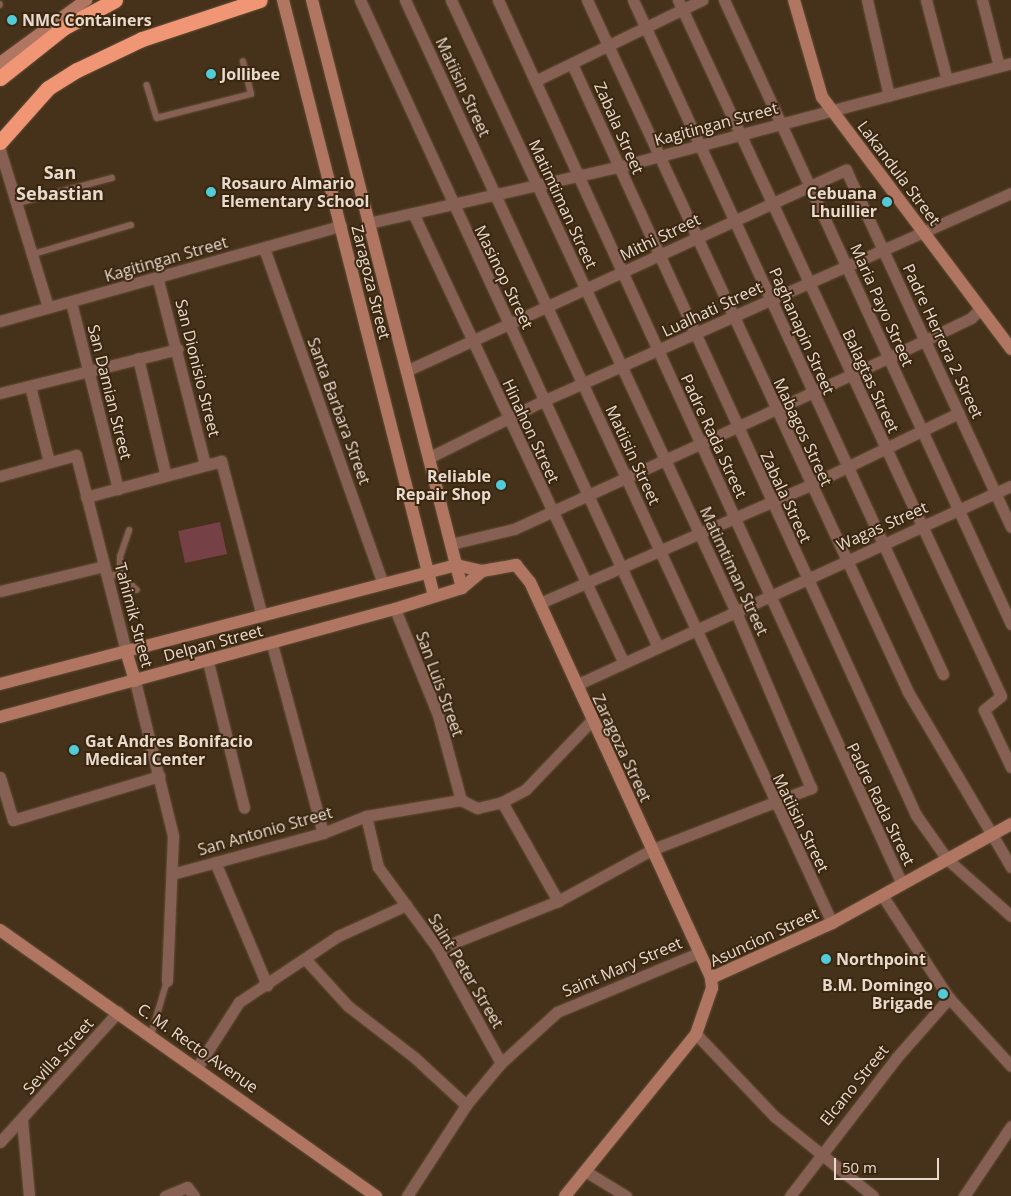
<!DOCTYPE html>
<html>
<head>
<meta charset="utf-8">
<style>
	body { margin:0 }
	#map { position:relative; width:1011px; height:1196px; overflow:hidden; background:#46311a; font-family:"Open Sans",sans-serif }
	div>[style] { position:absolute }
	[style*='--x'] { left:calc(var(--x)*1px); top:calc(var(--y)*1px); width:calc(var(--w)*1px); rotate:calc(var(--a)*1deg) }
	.green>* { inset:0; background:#754147 }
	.roads { filter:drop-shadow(0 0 1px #634f3a) drop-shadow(0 0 1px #634f3a) }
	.lane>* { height:5.5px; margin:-2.75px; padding:0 2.75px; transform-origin:2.75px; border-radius:2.75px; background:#856053 }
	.street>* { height:11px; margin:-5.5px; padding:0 5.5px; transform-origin:5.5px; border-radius:5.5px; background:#856053 }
	.secondary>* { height:12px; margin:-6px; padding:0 6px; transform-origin:6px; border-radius:6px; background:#b17661 }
	.highway>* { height:15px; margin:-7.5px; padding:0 7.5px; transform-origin:7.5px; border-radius:7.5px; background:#f09675 }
	.dots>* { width:14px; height:14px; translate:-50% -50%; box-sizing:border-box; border:2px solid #3b2710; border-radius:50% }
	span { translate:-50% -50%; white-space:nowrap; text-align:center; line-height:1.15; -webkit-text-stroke:4px #3b2710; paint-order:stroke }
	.poi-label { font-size:16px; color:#e8dacd; font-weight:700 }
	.left { translate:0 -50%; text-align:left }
	.right { translate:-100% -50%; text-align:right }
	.street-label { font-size:16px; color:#e8dacd }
	.neighbourhood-label { font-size:18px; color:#e8dacd; font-weight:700 }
	.scale { position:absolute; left:834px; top:1158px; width:105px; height:22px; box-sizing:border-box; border:2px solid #e8dacd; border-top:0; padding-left:6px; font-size:15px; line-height:18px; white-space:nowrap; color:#e8dacd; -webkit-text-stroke:4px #3b2710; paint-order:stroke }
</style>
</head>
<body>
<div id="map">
	<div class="green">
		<div style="clip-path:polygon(220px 522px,227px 554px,185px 563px,178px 531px)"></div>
	</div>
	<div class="roads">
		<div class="lane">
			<div style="--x:0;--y:4;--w:1;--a:90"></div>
			<div style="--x:147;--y:85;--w:34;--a:73"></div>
			<div style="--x:157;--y:118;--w:97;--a:-14.3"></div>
			<div style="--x:251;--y:94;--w:33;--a:-104"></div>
			<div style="--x:18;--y:203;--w:97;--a:-14.9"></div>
			<div style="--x:34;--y:254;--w:101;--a:-16.6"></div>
			<div style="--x:120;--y:574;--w:23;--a:43"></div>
			<div style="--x:106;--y:576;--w:14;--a:-8"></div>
			<div style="--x:120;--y:574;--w:17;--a:-90"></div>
			<div style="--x:120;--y:557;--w:28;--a:-71"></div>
			<div style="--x:151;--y:1035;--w:56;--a:-73.5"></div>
		</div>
		<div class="street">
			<div style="--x:360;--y:0;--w:710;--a:65.28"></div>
			<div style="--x:405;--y:0;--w:1017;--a:65.17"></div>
			<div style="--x:498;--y:0;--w:972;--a:65.44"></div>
			<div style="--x:587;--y:0;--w:763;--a:65.11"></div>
			<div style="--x:908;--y:692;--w:203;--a:59.5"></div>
			<div style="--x:633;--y:0;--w:742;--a:65.3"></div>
			<div style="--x:678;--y:0;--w:767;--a:65.1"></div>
			<div style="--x:1001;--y:696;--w:22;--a:141"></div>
			<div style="--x:984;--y:710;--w:63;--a:64.7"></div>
			<div style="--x:724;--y:0;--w:687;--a:65.3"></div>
			<div style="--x:867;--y:0;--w:98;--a:77.1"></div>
			<div style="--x:926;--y:0;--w:83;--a:75.3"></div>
			<div style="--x:982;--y:0;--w:68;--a:75.6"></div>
			<div style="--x:572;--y:64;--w:826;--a:65.39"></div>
			<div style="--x:916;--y:815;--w:54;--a:54.8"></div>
			<div style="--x:947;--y:859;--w:86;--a:41.7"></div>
			<div style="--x:535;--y:81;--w:186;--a:-25.9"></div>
			<div style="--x:0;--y:150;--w:164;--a:73"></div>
			<div style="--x:413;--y:213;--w:495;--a:64.9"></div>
			<div style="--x:369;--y:223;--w:255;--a:-12.7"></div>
			<div style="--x:618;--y:167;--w:407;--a:-14.8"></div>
			<div style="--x:264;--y:248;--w:356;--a:70.5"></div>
			<div style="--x:158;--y:280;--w:191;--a:75.7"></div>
			<div style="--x:71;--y:302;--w:193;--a:75.9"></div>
			<div style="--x:0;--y:321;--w:354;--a:-15.6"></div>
			<div style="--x:138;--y:358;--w:121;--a:76.7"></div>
			<div style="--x:406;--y:371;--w:484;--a:-24.6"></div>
			<div style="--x:846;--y:170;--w:393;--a:65.2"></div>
			<div style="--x:30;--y:386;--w:78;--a:76"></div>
			<div style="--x:0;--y:393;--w:183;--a:-13.9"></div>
			<div style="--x:428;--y:458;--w:131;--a:-26.4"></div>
			<div style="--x:545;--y:400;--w:510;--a:-23.95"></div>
			<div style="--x:0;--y:476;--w:79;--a:-15.4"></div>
			<div style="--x:76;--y:455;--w:202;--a:75.7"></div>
			<div style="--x:86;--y:497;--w:140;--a:-14.9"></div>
			<div style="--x:221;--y:461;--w:160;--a:75.2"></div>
			<div style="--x:451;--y:544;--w:65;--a:-13.4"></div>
			<div style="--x:514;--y:529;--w:411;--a:-24.6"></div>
			<div style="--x:888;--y:358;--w:92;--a:-25.7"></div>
			<div style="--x:971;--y:318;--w:14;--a:-45"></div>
			<div style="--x:0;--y:591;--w:107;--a:-13.5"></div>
			<div style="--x:540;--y:603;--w:295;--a:-23.6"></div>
			<div style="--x:810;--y:485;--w:165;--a:-25.9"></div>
			<div style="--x:395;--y:609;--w:114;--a:67.9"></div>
			<div style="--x:438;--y:715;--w:88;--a:74.9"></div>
			<div style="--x:272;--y:644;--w:196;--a:74.9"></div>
			<div style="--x:208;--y:662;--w:150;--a:76.1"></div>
			<div style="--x:135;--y:681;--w:160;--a:76.2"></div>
			<div style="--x:173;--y:836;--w:145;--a:92.4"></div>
			<div style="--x:576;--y:685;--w:478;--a:-24.6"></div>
			<div style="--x:0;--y:777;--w:45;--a:73.2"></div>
			<div style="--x:13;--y:820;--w:153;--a:-16.7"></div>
			<div style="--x:502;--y:802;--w:114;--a:60.5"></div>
			<div style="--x:366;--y:816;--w:52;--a:76.8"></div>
			<div style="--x:378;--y:867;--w:102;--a:53.8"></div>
			<div style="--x:438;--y:949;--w:130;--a:61.1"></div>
			<div style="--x:215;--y:862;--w:134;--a:67.1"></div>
			<div style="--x:172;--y:874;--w:156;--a:-15.2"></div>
			<div style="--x:323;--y:833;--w:46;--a:-21.6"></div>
			<div style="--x:366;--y:816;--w:96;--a:-9.6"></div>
			<div style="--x:461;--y:800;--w:18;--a:27"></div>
			<div style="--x:477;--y:808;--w:26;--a:-13"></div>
			<div style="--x:502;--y:802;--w:27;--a:-28"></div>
			<div style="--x:526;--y:789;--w:95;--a:-46.3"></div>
			<div style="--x:882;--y:895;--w:123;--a:57"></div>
			<div style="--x:949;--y:998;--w:92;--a:47.6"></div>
			<div style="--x:438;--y:949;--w:129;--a:-21.8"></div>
			<div style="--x:558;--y:901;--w:106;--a:-28.7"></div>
			<div style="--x:651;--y:850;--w:172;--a:-21.2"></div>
			<div style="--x:811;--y:788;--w:194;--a:-113.1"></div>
			<div style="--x:735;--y:610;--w:673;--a:-114.97"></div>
			<div style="--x:307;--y:961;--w:61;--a:47.7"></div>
			<div style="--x:348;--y:1006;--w:83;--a:37.7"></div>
			<div style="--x:414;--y:1057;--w:71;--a:42.7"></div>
			<div style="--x:696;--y:1034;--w:113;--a:46.4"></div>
			<div style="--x:774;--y:1116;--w:127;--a:38.9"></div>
			<div style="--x:198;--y:1066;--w:76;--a:-57.4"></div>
			<div style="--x:239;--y:1002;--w:119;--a:-33.7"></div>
			<div style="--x:338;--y:936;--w:75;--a:-24.5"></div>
			<div style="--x:22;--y:1120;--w:76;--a:84.7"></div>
			<div style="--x:0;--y:1142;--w:176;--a:-47.8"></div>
			<div style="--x:585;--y:1171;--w:48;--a:31.4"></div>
			<div style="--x:165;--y:1196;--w:24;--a:-22"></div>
			<div style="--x:187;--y:1187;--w:11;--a:52"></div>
			<div style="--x:407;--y:1196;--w:108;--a:-57"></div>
			<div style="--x:466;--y:1105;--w:55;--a:-50.2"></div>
			<div style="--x:501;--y:1063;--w:76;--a:-42.3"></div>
			<div style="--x:557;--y:1012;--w:153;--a:-22.7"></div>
			<div style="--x:790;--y:1196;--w:175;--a:-52.4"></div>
			<div style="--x:897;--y:1057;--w:79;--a:-48.6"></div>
			<div style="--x:964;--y:1196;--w:84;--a:-56.1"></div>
		</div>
		<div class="secondary">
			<div style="--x:283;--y:0;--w:615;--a:75.78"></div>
			<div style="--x:312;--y:0;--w:607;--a:75.69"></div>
			<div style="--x:794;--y:0;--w:101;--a:73.9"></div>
			<div style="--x:822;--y:97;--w:315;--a:53.1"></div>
			<div style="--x:0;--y:63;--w:107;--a:-36.2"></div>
			<div style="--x:126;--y:651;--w:31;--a:73"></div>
			<div style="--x:0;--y:684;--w:471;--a:-14.6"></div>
			<div style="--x:456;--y:565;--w:27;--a:13"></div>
			<div style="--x:0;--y:717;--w:409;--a:-15.3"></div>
			<div style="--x:395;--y:609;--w:70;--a:-17.4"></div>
			<div style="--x:462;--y:588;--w:26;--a:-40"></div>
			<div style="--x:482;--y:571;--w:35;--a:-10"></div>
			<div style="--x:516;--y:565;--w:22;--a:51"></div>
			<div style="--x:530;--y:582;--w:435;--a:65.4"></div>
			<div style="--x:0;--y:930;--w:461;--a:35.3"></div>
			<div style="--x:565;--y:1196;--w:208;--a:-51"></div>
			<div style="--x:696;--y:1034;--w:49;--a:-70.8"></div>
			<div style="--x:712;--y:988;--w:10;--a:-96"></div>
			<div style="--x:711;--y:978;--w:133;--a:-24.4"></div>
			<div style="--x:832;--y:923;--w:205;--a:-28.9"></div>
		</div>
		<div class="highway">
			<div style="--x:0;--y:78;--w:80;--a:-38.4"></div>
			<div style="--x:63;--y:28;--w:59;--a:-28.3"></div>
			<div style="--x:0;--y:142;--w:72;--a:-48.4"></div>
			<div style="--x:48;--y:88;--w:34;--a:-32"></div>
			<div style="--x:77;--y:70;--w:72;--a:-25.5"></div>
			<div style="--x:142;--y:39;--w:124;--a:-18.3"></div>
		</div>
	</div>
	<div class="dots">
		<div style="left:12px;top:20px;background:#52cbd8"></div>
		<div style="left:211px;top:74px;background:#52cbd8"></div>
		<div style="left:211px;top:192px;background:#52cbd8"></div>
		<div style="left:887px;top:202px;background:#52cbd8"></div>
		<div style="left:501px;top:485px;background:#52cbd8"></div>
		<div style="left:74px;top:750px;background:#52cbd8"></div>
		<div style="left:826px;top:959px;background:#52cbd8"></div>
		<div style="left:943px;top:994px;background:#52cbd8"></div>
	</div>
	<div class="poi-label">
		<span class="left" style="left:22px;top:20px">NMC Containers</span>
		<span class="left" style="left:221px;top:74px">Jollibee</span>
		<span class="left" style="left:221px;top:192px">Rosauro Almario<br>Elementary School</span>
		<span class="right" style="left:877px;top:202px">Cebuana<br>Lhuillier</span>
		<span class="right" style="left:491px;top:485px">Reliable<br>Repair Shop</span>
		<span class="left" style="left:85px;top:750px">Gat Andres Bonifacio<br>Medical Center</span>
		<span class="left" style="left:836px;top:959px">Northpoint</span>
		<span class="right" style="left:933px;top:994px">B.M. Domingo<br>Brigade</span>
	</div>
	<div class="street-label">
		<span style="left:463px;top:87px;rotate:65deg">Matiisin Street</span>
		<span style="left:716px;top:124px;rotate:-15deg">Kagitingan Street</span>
		<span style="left:619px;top:128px;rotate:66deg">Zabala Street</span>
		<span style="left:899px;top:173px;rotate:53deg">Lakandula Street</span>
		<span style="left:563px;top:204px;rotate:65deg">Matimtiman Street</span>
		<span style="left:660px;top:237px;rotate:-26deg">Mithi Street</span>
		<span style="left:166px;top:259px;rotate:-16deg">Kagitingan Street</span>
		<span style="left:504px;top:277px;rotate:64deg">Masinop Street</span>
		<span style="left:371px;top:282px;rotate:76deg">Zaragoza Street</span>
		<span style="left:882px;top:305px;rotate:66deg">Maria Payo Street</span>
		<span style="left:712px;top:309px;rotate:-25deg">Lualhati Street</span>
		<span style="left:802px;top:331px;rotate:66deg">Paghanapin Street</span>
		<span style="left:943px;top:341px;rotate:65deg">Padre Herrera 2 Street</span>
		<span style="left:198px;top:368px;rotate:76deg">San Dionisio Street</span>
		<span style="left:871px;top:381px;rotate:65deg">Balagtas Street</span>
		<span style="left:110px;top:392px;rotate:76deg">San Damian Street</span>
		<span style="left:339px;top:411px;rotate:70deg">Santa Barbara Street</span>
		<span style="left:531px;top:431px;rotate:65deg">Hinahon Street</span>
		<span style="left:803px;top:432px;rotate:65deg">Mabagos Street</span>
		<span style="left:714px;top:436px;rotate:65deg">Padre Rada Street</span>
		<span style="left:633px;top:455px;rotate:65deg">Matiisin Street</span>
		<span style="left:786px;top:497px;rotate:65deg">Zabala Street</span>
		<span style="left:882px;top:526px;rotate:-24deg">Wagas Street</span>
		<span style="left:734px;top:571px;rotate:65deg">Matimtiman Street</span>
		<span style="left:134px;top:615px;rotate:75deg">Tahimik Street</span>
		<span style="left:213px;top:643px;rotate:-15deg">Delpan Street</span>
		<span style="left:440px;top:684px;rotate:70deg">San Luis Street</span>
		<span style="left:622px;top:748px;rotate:65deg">Zaragoza Street</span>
		<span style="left:881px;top:804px;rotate:64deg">Padre Rada Street</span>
		<span style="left:801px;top:823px;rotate:64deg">Matiisin Street</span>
		<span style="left:265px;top:831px;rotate:-16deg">San Antonio Street</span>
		<span style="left:764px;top:937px;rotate:-25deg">Asuncion Street</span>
		<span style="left:622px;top:967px;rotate:-23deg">Saint Mary Street</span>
		<span style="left:466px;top:971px;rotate:59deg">Saint Peter Street</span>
		<span style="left:198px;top:1048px;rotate:35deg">C. M. Recto Avenue</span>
		<span style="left:58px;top:1056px;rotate:-48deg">Sevilla Street</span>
		<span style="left:854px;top:1085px;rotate:-51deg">Elcano Street</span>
	</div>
	<div class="neighbourhood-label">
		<span style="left:60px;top:183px">San<br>Sebastian</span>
	</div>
	<div class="scale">50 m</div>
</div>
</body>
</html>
